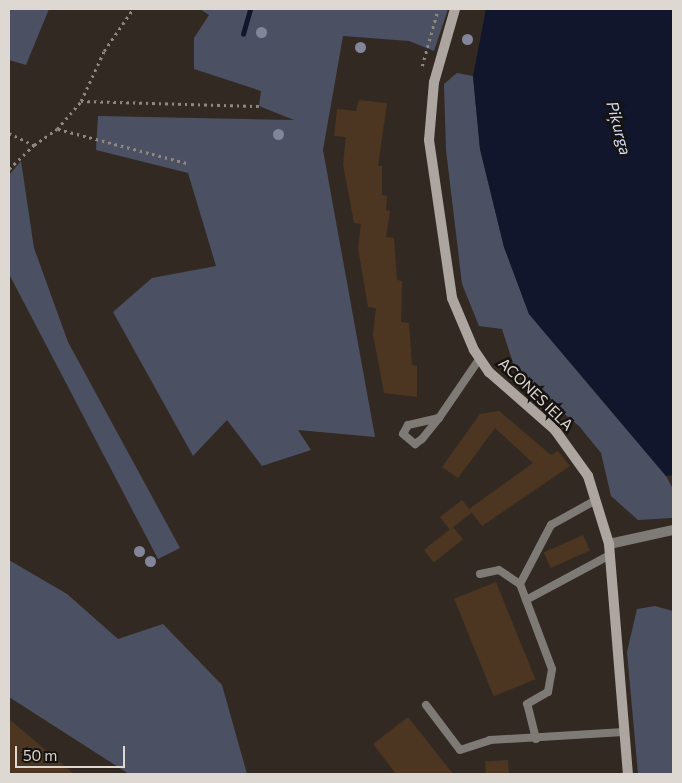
<!DOCTYPE html>
<meta charset="utf-8">
<style>
body{margin:0}
#map{position:relative;width:682px;height:783px;overflow:hidden;background:#322a22;font-family:Commissioner,sans-serif}
div>[style]{position:absolute}
.green>*{inset:0;background:#4b5062}
.water>*{inset:0;background:#11162c}
.stream>*{height:4.5px;margin:-2.25px;padding:0 2.25px;transform-origin:2.25px;border-radius:2.25px;background:#11162c}
.building>*{inset:0;background:#4c3622;transform-origin:0 0}
.path>*{height:2.5px;margin-top:-1.25px;transform-origin:0;background:repeating-linear-gradient(90deg,#8f8881 0 2.5px,transparent 0 6.5px)}
.lane>*{height:8px;margin:-4px;padding:0 4px;transform-origin:4px;border-radius:4px;background:#7e7a76}
.street>*{height:10px;margin:-5px;padding:0 5px;transform-origin:5px;border-radius:5px;background:#7e7a76}
.secondary>*{height:10px;margin:-5px;padding:0 5px;transform-origin:5px;border-radius:5px;background:#ada6a0}
.trees>*{width:11px;height:11px;margin:-5.5px;border-radius:50%;background:#83869a}
span{translate:-50% -50%;white-space:nowrap;text-align:center;line-height:1.15;-webkit-text-stroke:5px #171310;paint-order:stroke}
.street-label{font-size:15px;color:#ded8d3}
.water-label{font-size:16px;color:#d0d9f9;font-style:italic}
.frame{position:absolute;inset:0;border:10px solid #ded8d3;pointer-events:none}
.scale{position:absolute;left:15px;top:746px;width:110px;height:22px;box-sizing:border-box;border:2px solid #ded8d3;border-top:0;padding-left:6px;font-size:15px;line-height:18px;white-space:nowrap;color:#ded8d3;-webkit-text-stroke:4px #171310;paint-order:stroke}
</style>
<div id="map">
<div class="green">
<div style="clip-path:polygon(9px 9px,49px 9px,26px 65px,9px 60px)"></div>
<div style="clip-path:polygon(200px 9px,448px 9px,434px 51px,409px 41px,343px 36px,323px 150px,375px 437px,298px 430px,311px 450px,262px 466px,227px 420px,193px 456px,113px 312px,152px 278px,216px 266px,188px 173px,96px 150px,98px 116px,294px 120px,259px 106px,261px 91px,194px 69px,194px 38px,209px 15px)"></div>
<div style="clip-path:polygon(457px 73px,473px 76px,480px 149px,504px 247px,529px 314px,666px 476px,673px 489px,672px 518px,638px 520px,611px 496px,601px 453px,579px 426px,517px 375px,502px 329px,479px 326px,462px 284px,446px 150px,444px 84px)"></div>
<div style="clip-path:polygon(21px 161px,34px 248px,68px 342px,180px 548px,158px 559px,9px 274px,9px 175px)"></div>
<div style="clip-path:polygon(9px 560px,67px 594px,118px 639px,163px 624px,222px 685px,247px 774px,129px 774px,9px 697px)"></div>
<div style="clip-path:polygon(655px 606px,673px 611px,673px 774px,638px 774px,627px 652px,637px 609px)"></div>
</div>
<div class="water">
<div style="clip-path:polygon(486px 9px,673px 9px,673px 475px,666px 476px,529px 314px,504px 247px,480px 149px,473px 76px)"></div>
</div>
<div class="stream">
<div style="left:243px;top:34px;width:26px;rotate:-74deg"></div>
</div>
<div class="building">
<div style="clip-path:polygon(359px 100px,387px 103px,378px 166px,382px 166px,382px 195px,387px 196px,386px 210px,390px 211px,386px 237px,394px 238px,397px 280px,402px 281px,401px 322px,409px 323px,412px 365px,417px 366px,417px 397px,384px 393px,373px 334px,376px 308px,368px 307px,358px 248px,361px 224px,354px 223px,343px 164px,346px 137px,334px 136px,337px 109px,356px 111px)"></div>
<div style="clip-path:polygon(499px 411px,551px 455px,558px 451px,570px 466px,482px 526px,469px 509px,533px 463px,495px 428px,458px 478px,442px 467px,480px 414px)"></div>
<div style="left:462px;top:500px;width:16px;height:28px;rotate:52deg"></div>
<div style="left:453px;top:527px;width:16px;height:37px;rotate:52deg"></div>
<div style="left:583px;top:535px;width:17px;height:43px;rotate:66deg"></div>
<div style="left:496px;top:582px;width:105px;height:45px;rotate:68deg"></div>
<div style="clip-path:polygon(408px 717px,453px 774px,396px 774px,373px 744px)"></div>
<div style="clip-path:polygon(9px 719px,74px 774px,9px 774px)"></div>
<div style="left:508px;top:760px;width:14px;height:23px;rotate:86deg"></div>
</div>
<div class="path">
<div style="left:422px;top:66px;width:59px;rotate:-74.3deg"></div>
<div style="left:81px;top:101px;width:178px;rotate:1.6deg"></div>
<div style="left:58px;top:129px;width:133px;rotate:14.8deg"></div>
<div style="left:9px;top:133px;width:28px;rotate:26deg"></div>
<div style="left:34px;top:145px;width:28px;rotate:-35deg"></div>
<div style="left:57px;top:129px;width:37px;rotate:-49deg"></div>
<div style="left:81px;top:101px;width:55px;rotate:-65.3deg"></div>
<div style="left:104px;top:51px;width:51px;rotate:-55.4deg"></div>
<div style="left:9px;top:169px;width:35px;rotate:-44deg"></div>
</div>
<div class="lane">
<div style="left:439px;top:418px;width:32px;rotate:167deg"></div>
<div style="left:408px;top:425px;width:10px;rotate:119deg"></div>
<div style="left:403px;top:434px;width:16px;rotate:40deg"></div>
<div style="left:415px;top:444px;width:9px;rotate:-36deg"></div>
<div style="left:422px;top:439px;width:27px;rotate:-51deg"></div>
<div style="left:439px;top:418px;width:73px;rotate:-55.7deg"></div>
<div style="left:480px;top:574px;width:19px;rotate:-12deg"></div>
<div style="left:499px;top:570px;width:25px;rotate:34deg"></div>
<div style="left:526px;top:600px;width:95px;rotate:-28.2deg"></div>
<div style="left:426px;top:705px;width:56px;rotate:52.9deg"></div>
<div style="left:460px;top:750px;width:32px;rotate:-18deg"></div>
<div style="left:490px;top:740px;width:134px;rotate:-3.4deg"></div>
<div style="left:536px;top:739px;width:36px;rotate:-104deg"></div>
<div style="left:527px;top:704px;width:24px;rotate:-30deg"></div>
<div style="left:548px;top:692px;width:23px;rotate:-80deg"></div>
<div style="left:552px;top:669px;width:91px;rotate:-110.6deg"></div>
<div style="left:520px;top:584px;width:67px;rotate:-62.3deg"></div>
<div style="left:551px;top:525px;width:51px;rotate:-29.1deg"></div>
</div>
<div class="street">
<div style="left:609px;top:544px;width:66px;rotate:-12.3deg"></div>
</div>
<div class="secondary">
<div style="left:455px;top:9px;width:76px;rotate:106deg"></div>
<div style="left:434px;top:82px;width:58px;rotate:94.9deg"></div>
<div style="left:429px;top:140px;width:160px;rotate:81.7deg"></div>
<div style="left:452px;top:298px;width:56px;rotate:67.1deg"></div>
<div style="left:474px;top:350px;width:27px;rotate:56deg"></div>
<div style="left:489px;top:372px;width:88px;rotate:41.3deg"></div>
<div style="left:555px;top:430px;width:57px;rotate:54.3deg"></div>
<div style="left:588px;top:476px;width:71px;rotate:72.8deg"></div>
<div style="left:609px;top:544px;width:231px;rotate:85.3deg"></div>
</div>
<div class="trees">
<div style="left:261px;top:32px"></div>
<div style="left:467px;top:39px"></div>
<div style="left:360px;top:47px"></div>
<div style="left:278px;top:134px"></div>
<div style="left:139px;top:551px"></div>
<div style="left:150px;top:561px"></div>
</div>
<div class="street-label">
<span style="left:536px;top:394px;rotate:44deg">ACONES IELA</span>
</div>
<div class="water-label">
<span style="left:619px;top:128px;rotate:75deg">Piķurga</span>
</div>
<div class="frame"></div>
<div class="scale">50 m</div>
</div>
